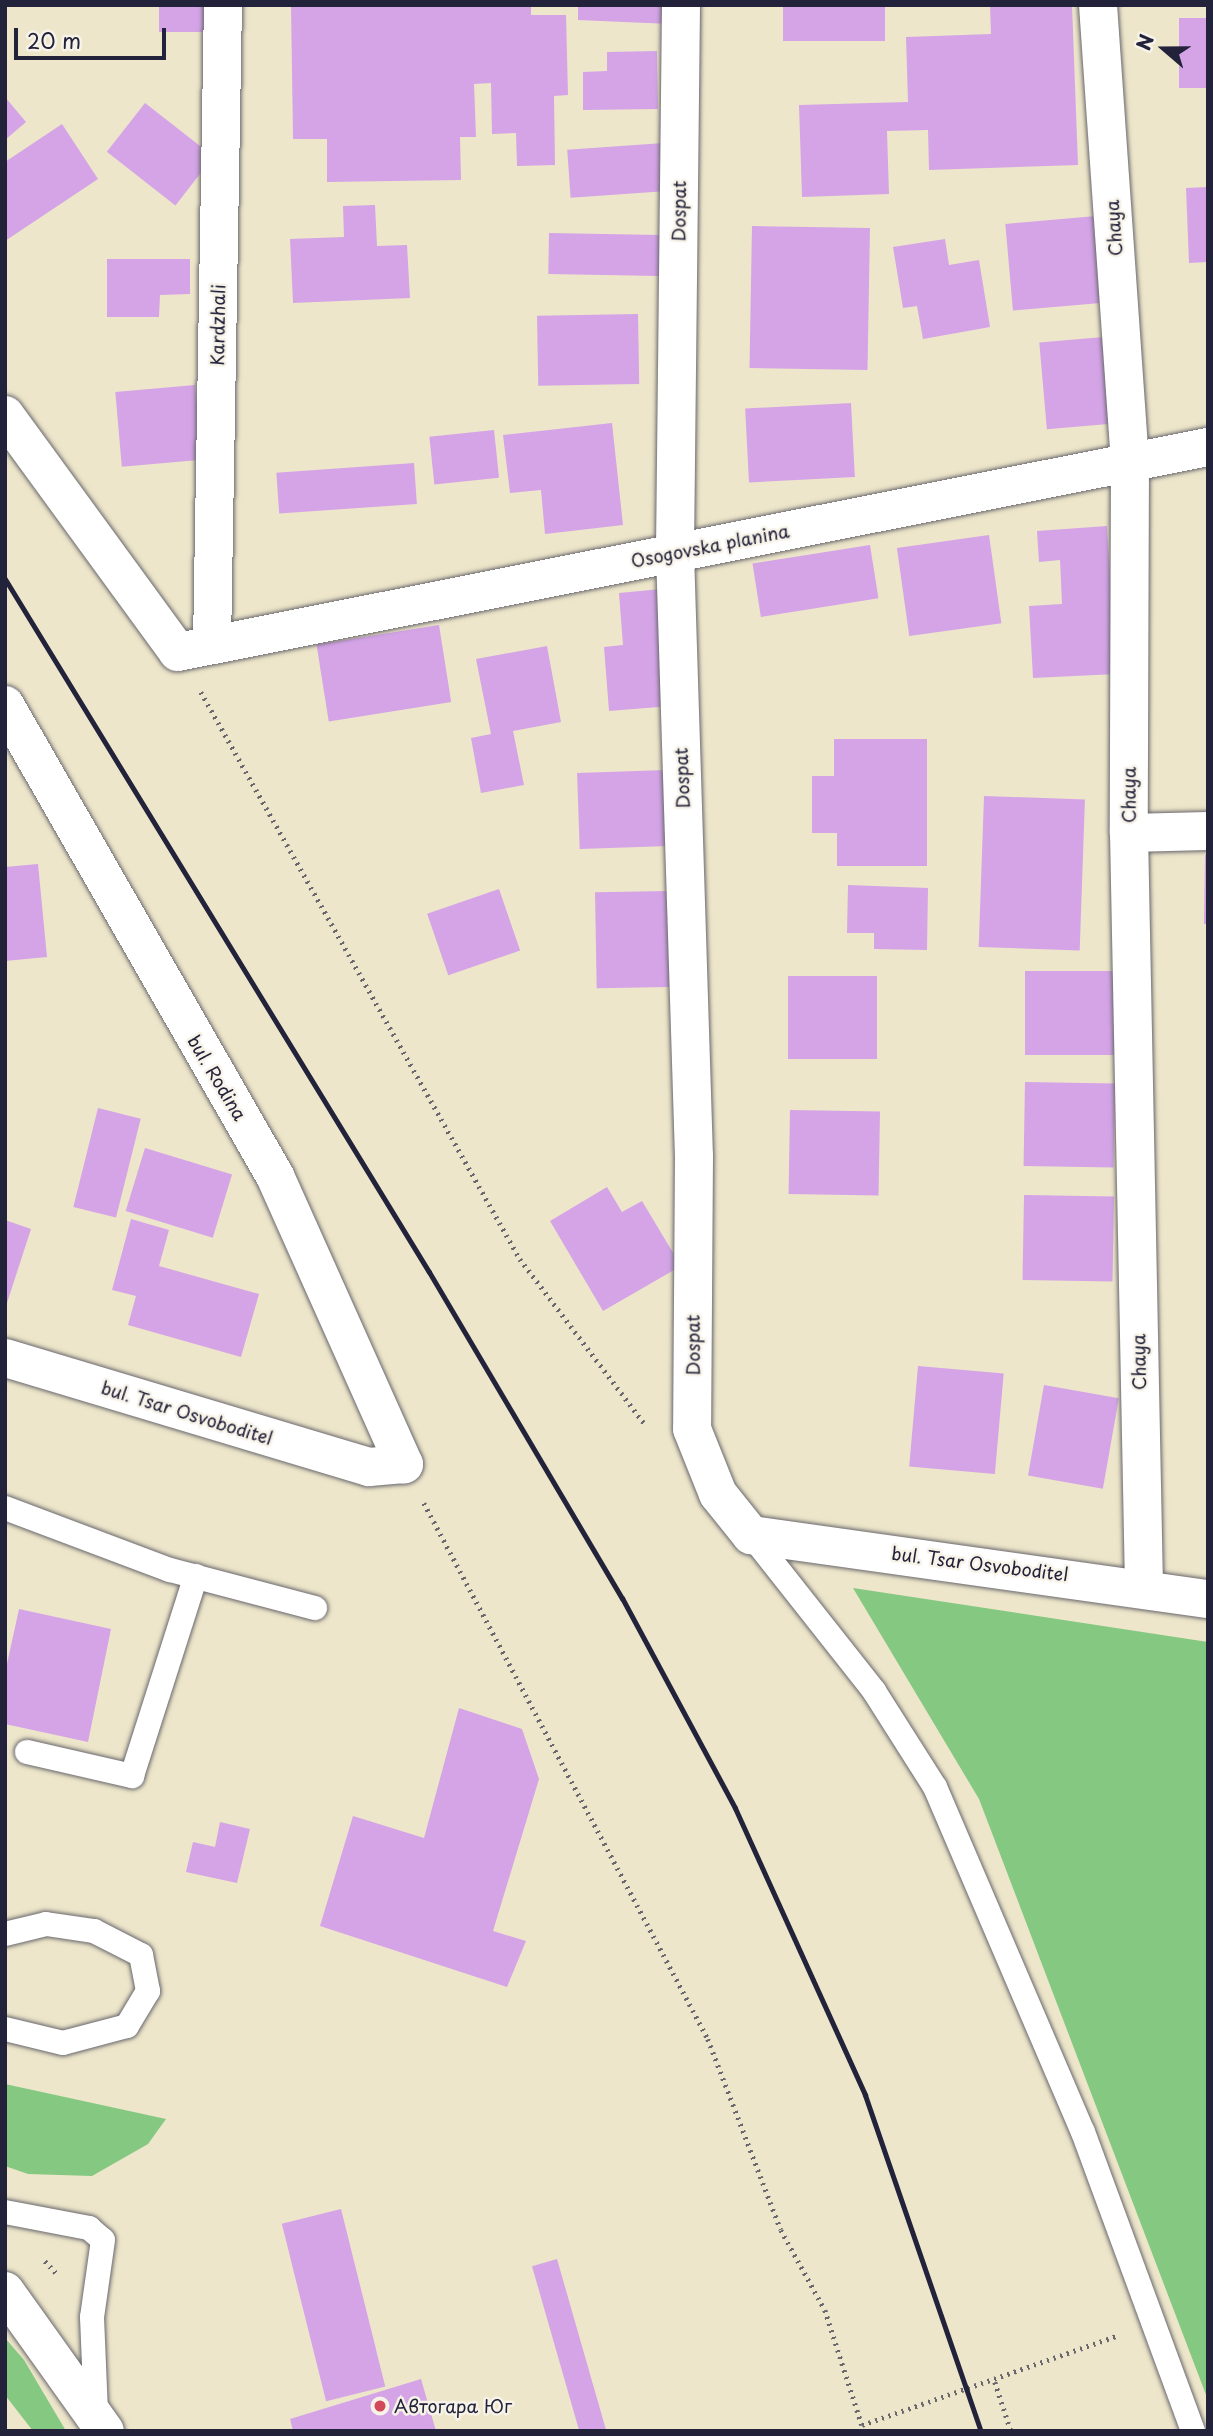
<!DOCTYPE html>
<meta charset="utf-8">
<style>
body{margin:0}
#map{position:relative;width:1213px;height:2436px;overflow:hidden;background:#ede6ca;font-family:"Playpen Sans",sans-serif}
div>[style]{position:absolute}
.green>*{inset:0;background:#85c881}
.building>*{inset:0;background:#d4a4e7;transform-origin:0 0}
.path>*{height:4.5px;margin-top:-2.25px;transform-origin:0;background:repeating-linear-gradient(90deg,#69676d 0 2px,transparent 0 7px)}
.roads{filter:drop-shadow(0 0 2px #69676d) drop-shadow(0 0 2px #69676d)}
.lane>*{height:24px;margin:-12px;padding:0 12px;transform-origin:12px;border-radius:12px;background:#fff}
.street>*{height:38px;margin:-19px;padding:0 19px;transform-origin:19px;border-radius:19px;background:#fff}
.primary>*{height:38px;margin:-19px;padding:0 19px;transform-origin:19px;border-radius:19px;background:#fff}
.rail>*{height:5px;margin:-2.5px;padding:0 2.5px;transform-origin:2.5px;border-radius:2.5px;background:#22223b}
.dots>*{width:19px;height:19px;translate:-50% -50%;box-sizing:border-box;border:4px solid #f7f3e8;border-radius:50%}
span{translate:-50% -50%;white-space:nowrap;text-align:center;line-height:1.15;-webkit-text-stroke:5px #f7f3e8;paint-order:stroke}
.street-label{font-size:18px;color:#22223b}
.poi-label{font-size:18px;color:#22223b}
.left{translate:0 -50%;text-align:left}
.frame{position:absolute;inset:0;border:7px solid #22223b;pointer-events:none}
.north{position:absolute;left:1129px;top:14px;width:70px;height:70px;-webkit-text-stroke:5px #f7f3e8;paint-order:stroke;rotate:290deg;font-size:19px;font-weight:700;line-height:28px;text-align:center;color:#22223b}
.north::after{content:'';display:block;margin:auto;width:24px;height:32px;background:#22223b;clip-path:polygon(50% 0,100% 100%,50% 72%,0 100%)}
.scale{position:absolute;left:14px;top:28px;width:152px;height:32px;box-sizing:border-box;border:4px solid #22223b;border-top:0;padding-left:9px;font-size:21px;line-height:24px;white-space:nowrap;color:#22223b;-webkit-text-stroke:5px #f7f3e8;paint-order:stroke}
</style>
<div id="map">
<div class="green">
<div style="clip-path:polygon(853px 1588px,1208px 1642px,1208px 2400px,979px 1799px)"></div>
<div style="clip-path:polygon(5px 2084px,166px 2119px,148px 2144px,92px 2176px,28px 2174px,5px 2166px)"></div>
<div style="clip-path:polygon(5px 2338px,24px 2360px,66px 2431px,33px 2431px,5px 2395px)"></div>
</div>
<div class="building">
<div style="left:159px;top:5px;width:51px;height:27px"></div>
<div style="clip-path:polygon(291px 5px,531px 5px,531px 15px,566px 15px,568px 95px,554px 96px,555px 165px,517px 166px,516px 133px,492px 134px,491px 83px,474px 84px,476px 137px,460px 137px,461px 180px,327px 182px,327px 139px,293px 139px)"></div>
<div style="clip-path:polygon(578px 5px,670px 5px,670px 24px,578px 20px)"></div>
<div style="left:783px;top:5px;width:102px;height:36px"></div>
<div style="clip-path:polygon(990px 5px,1072px 5px,1078px 165px,929px 170px,928px 130px,887px 131px,889px 194px,802px 197px,799px 105px,908px 102px,906px 37px,991px 34px)"></div>
<div style="left:1208px;top:18px;width:70px;height:29px;rotate:90deg"></div>
<div style="clip-path:polygon(657px 51px,658px 109px,583px 110px,583px 72px,607px 71px,607px 52px)"></div>
<div style="clip-path:polygon(5px 97px,26px 122px,5px 140px)"></div>
<div style="left:145px;top:103px;width:87px;height:62px;rotate:38deg"></div>
<div style="clip-path:polygon(62px 124px,98px 179px,5px 241px,5px 162px)"></div>
<div style="left:664px;top:143px;width:48px;height:97px;rotate:86deg"></div>
<div style="clip-path:polygon(1208px 187px,1208px 262px,1189px 263px,1186px 188px)"></div>
<div style="clip-path:polygon(375px 205px,377px 246px,407px 245px,410px 298px,293px 303px,290px 239px,344px 237px,343px 206px)"></div>
<div style="left:1096px;top:216px;width:87px;height:91px;rotate:85deg"></div>
<div style="left:752px;top:226px;width:118px;height:142px;rotate:1deg"></div>
<div style="left:549px;top:233px;width:111px;height:41px;rotate:1deg"></div>
<div style="clip-path:polygon(945px 239px,949px 265px,979px 260px,990px 327px,923px 339px,917px 306px,903px 308px,893px 247px)"></div>
<div style="clip-path:polygon(107px 259px,190px 259px,190px 294px,160px 295px,159px 317px,107px 317px)"></div>
<div style="left:638px;top:314px;width:70px;height:101px;rotate:89deg"></div>
<div style="left:1115px;top:336px;width:87px;height:76px;rotate:85deg"></div>
<div style="left:195px;top:385px;width:75px;height:80px;rotate:85deg"></div>
<div style="left:851px;top:403px;width:74px;height:106px;rotate:87deg"></div>
<div style="clip-path:polygon(612px 423px,623px 525px,545px 534px,541px 490px,510px 493px,503px 435px)"></div>
<div style="left:494px;top:430px;width:48px;height:65px;rotate:84deg"></div>
<div style="left:414px;top:463px;width:41px;height:138px;rotate:86deg"></div>
<div style="clip-path:polygon(1107px 526px,1116px 674px,1033px 678px,1029px 606px,1062px 604px,1060px 560px,1039px 562px,1037px 531px)"></div>
<div style="left:989px;top:535px;width:89px;height:93px;rotate:82deg"></div>
<div style="left:870px;top:545px;width:54px;height:119px;rotate:81deg"></div>
<div style="clip-path:polygon(661px 589px,671px 706px,609px 711px,604px 647px,623px 645px,619px 593px)"></div>
<div style="left:439px;top:625px;width:78px;height:124px;rotate:81deg"></div>
<div style="clip-path:polygon(547px 646px,561px 722px,513px 731px,524px 785px,481px 793px,471px 738px,491px 734px,476px 659px)"></div>
<div style="clip-path:polygon(834px 739px,927px 739px,927px 866px,837px 866px,837px 833px,812px 833px,812px 776px,834px 776px)"></div>
<div style="left:666px;top:770px;width:76px;height:89px;rotate:88deg"></div>
<div style="left:984px;top:796px;width:101px;height:151px;rotate:2deg"></div>
<div style="clip-path:polygon(1205px 855px,1208px 855px,1208px 924px,1204px 924px)"></div>
<div style="clip-path:polygon(38px 864px,47px 957px,5px 961px,5px 867px)"></div>
<div style="clip-path:polygon(848px 885px,928px 888px,927px 950px,874px 949px,874px 933px,847px 933px)"></div>
<div style="left:499px;top:889px;width:65px;height:76px;rotate:71deg"></div>
<div style="left:668px;top:891px;width:96px;height:73px;rotate:89deg"></div>
<div style="left:1025px;top:971px;width:90px;height:84px"></div>
<div style="left:788px;top:976px;width:89px;height:83px"></div>
<div style="left:1025px;top:1082px;width:90px;height:84px;rotate:1deg"></div>
<div style="left:98px;top:1108px;width:44px;height:102px;rotate:14deg"></div>
<div style="left:790px;top:1110px;width:90px;height:84px;rotate:1deg"></div>
<div style="left:145px;top:1148px;width:91px;height:66px;rotate:17deg"></div>
<div style="clip-path:polygon(607px 1187px,622px 1212px,642px 1201px,681px 1266px,603px 1311px,550px 1221px)"></div>
<div style="left:1024px;top:1195px;width:90px;height:85px;rotate:1deg"></div>
<div style="clip-path:polygon(131px 1219px,169px 1230px,159px 1266px,259px 1294px,241px 1357px,128px 1325px,136px 1296px,112px 1290px)"></div>
<div style="clip-path:polygon(5px 1220px,31px 1229px,6px 1306px,5px 1306px)"></div>
<div style="left:918px;top:1366px;width:86px;height:101px;rotate:5deg"></div>
<div style="left:1044px;top:1385px;width:76px;height:92px;rotate:10deg"></div>
<div style="clip-path:polygon(19px 1609px,111px 1629px,88px 1742px,5px 1724px,5px 1673px)"></div>
<div style="clip-path:polygon(459px 1708px,522px 1729px,539px 1779px,493px 1931px,526px 1941px,507px 1987px,320px 1926px,353px 1816px,424px 1838px)"></div>
<div style="clip-path:polygon(220px 1822px,250px 1829px,237px 1883px,186px 1872px,193px 1842px,215px 1847px)"></div>
<div style="left:341px;top:2209px;width:183px;height:61px;rotate:76deg"></div>
<div style="left:557px;top:2259px;width:179px;height:26px;rotate:74deg"></div>
<div style="clip-path:polygon(421px 2379px,436px 2431px,293px 2431px,290px 2419px)"></div>
</div>
<div class="path">
<div style="left:201px;top:692px;width:651px;rotate:60.64deg"></div>
<div style="left:520px;top:1259px;width:206px;rotate:52.9deg"></div>
<div style="left:424px;top:1503px;width:607px;rotate:62.08deg"></div>
<div style="left:708px;top:2039px;width:204px;rotate:69.1deg"></div>
<div style="left:781px;top:2230px;width:91px;rotate:61.2deg"></div>
<div style="left:825px;top:2310px;width:121px;rotate:72.2deg"></div>
<div style="left:862px;top:2425px;width:269px;rotate:-19.3deg"></div>
<div style="left:45px;top:2261px;width:19px;rotate:47deg"></div>
<div style="left:995px;top:2382px;width:52px;rotate:71.9deg"></div>
</div>
<div class="roads">
<div class="lane">
<div style="left:5px;top:1508px;width:176px;rotate:20.6deg"></div>
<div style="left:170px;top:1570px;width:150px;rotate:14.7deg"></div>
<div style="left:751px;top:1535px;width:199px;rotate:51.7deg"></div>
<div style="left:874px;top:1691px;width:114px;rotate:57.6deg"></div>
<div style="left:935px;top:1787px;width:375px;rotate:66.8deg"></div>
<div style="left:1083px;top:2132px;width:319px;rotate:69.8deg"></div>
<div style="left:27px;top:1752px;width:108px;rotate:12.9deg"></div>
<div style="left:132px;top:1776px;width:210px;rotate:-72.3deg"></div>
<div style="left:5px;top:1934px;width:42px;rotate:-13.7deg"></div>
<div style="left:46px;top:1924px;width:49px;rotate:8.3deg"></div>
<div style="left:94px;top:1931px;width:53px;rotate:27.1deg"></div>
<div style="left:141px;top:1955px;width:37px;rotate:79deg"></div>
<div style="left:148px;top:1991px;width:41px;rotate:121deg"></div>
<div style="left:127px;top:2026px;width:66px;rotate:165.1deg"></div>
<div style="left:63px;top:2043px;width:60px;rotate:-166.4deg"></div>
<div style="left:5px;top:2212px;width:86px;rotate:10.8deg"></div>
<div style="left:89px;top:2228px;width:18px;rotate:41deg"></div>
<div style="left:103px;top:2240px;width:78px;rotate:98.1deg"></div>
<div style="left:92px;top:2317px;width:95px;rotate:87.6deg"></div>
</div>
<div class="street">
<div style="left:681px;top:5px;width:548px;rotate:90.63deg"></div>
<div style="left:675px;top:553px;width:603px;rotate:88.2deg"></div>
<div style="left:694px;top:1156px;width:273px;rotate:90.4deg"></div>
<div style="left:692px;top:1429px;width:70px;rotate:68.2deg"></div>
<div style="left:718px;top:1494px;width:53px;rotate:51.2deg"></div>
<div style="left:751px;top:1535px;width:461px;rotate:8deg"></div>
<div style="left:1098px;top:5px;width:458px;rotate:86deg"></div>
<div style="left:1130px;top:462px;width:371px;rotate:90.2deg"></div>
<div style="left:1129px;top:833px;width:752px;rotate:88.86deg"></div>
<div style="left:5px;top:415px;width:293px;rotate:53.9deg"></div>
<div style="left:178px;top:652px;width:1050px;rotate:-11.26deg"></div>
<div style="left:212px;top:645px;width:640px;rotate:-89.02deg"></div>
<div style="left:5px;top:705px;width:543px;rotate:60.18deg"></div>
<div style="left:275px;top:1176px;width:316px;rotate:65.9deg"></div>
<div style="left:404px;top:1464px;width:35px;rotate:175deg"></div>
<div style="left:369px;top:1467px;width:380px;rotate:-163.3deg"></div>
<div style="left:1129px;top:833px;width:79px;rotate:-1.5deg"></div>
</div>
<div class="primary">
<div style="left:5px;top:2291px;width:172px;rotate:54.5deg"></div>
</div>
</div>
<div class="rail">
<div style="left:5px;top:579px;width:812px;rotate:58.54deg"></div>
<div style="left:429px;top:1272px;width:379px;rotate:59.4deg"></div>
<div style="left:622px;top:1598px;width:238px;rotate:61.7deg"></div>
<div style="left:735px;top:1808px;width:315px;rotate:65.6deg"></div>
<div style="left:865px;top:2095px;width:355px;rotate:71deg"></div>
</div>
<div class="dots">
<div style="left:380px;top:2406px;background:#d1495b"></div>
</div>
<div class="street-label">
<span style="left:679px;top:211px;rotate:-89deg">Dospat</span>
<span style="left:1114px;top:228px;rotate:-94deg">Chaya</span>
<span style="left:218px;top:325px;rotate:-89deg">Kardzhali</span>
<span style="left:710px;top:546px;rotate:-11deg">Osogovska planina</span>
<span style="left:682px;top:778px;rotate:-92deg">Dospat</span>
<span style="left:1129px;top:795px;rotate:-90deg">Chaya</span>
<span style="left:217px;top:1078px;rotate:59deg">bul. Rodina</span>
<span style="left:693px;top:1345px;rotate:-90deg">Dospat</span>
<span style="left:1139px;top:1362px;rotate:-91deg">Chaya</span>
<span style="left:187px;top:1413px;rotate:17deg">bul. Tsar Osvoboditel</span>
<span style="left:980px;top:1564px;rotate:7deg">bul. Tsar Osvoboditel</span>
</div>
<div class="poi-label">
<span class="left" style="left:394px;top:2406px">Автогара Юг</span>
</div>
<div class="frame"></div>
<div class="north">N</div>
<div class="scale">20 m</div>
</div>
